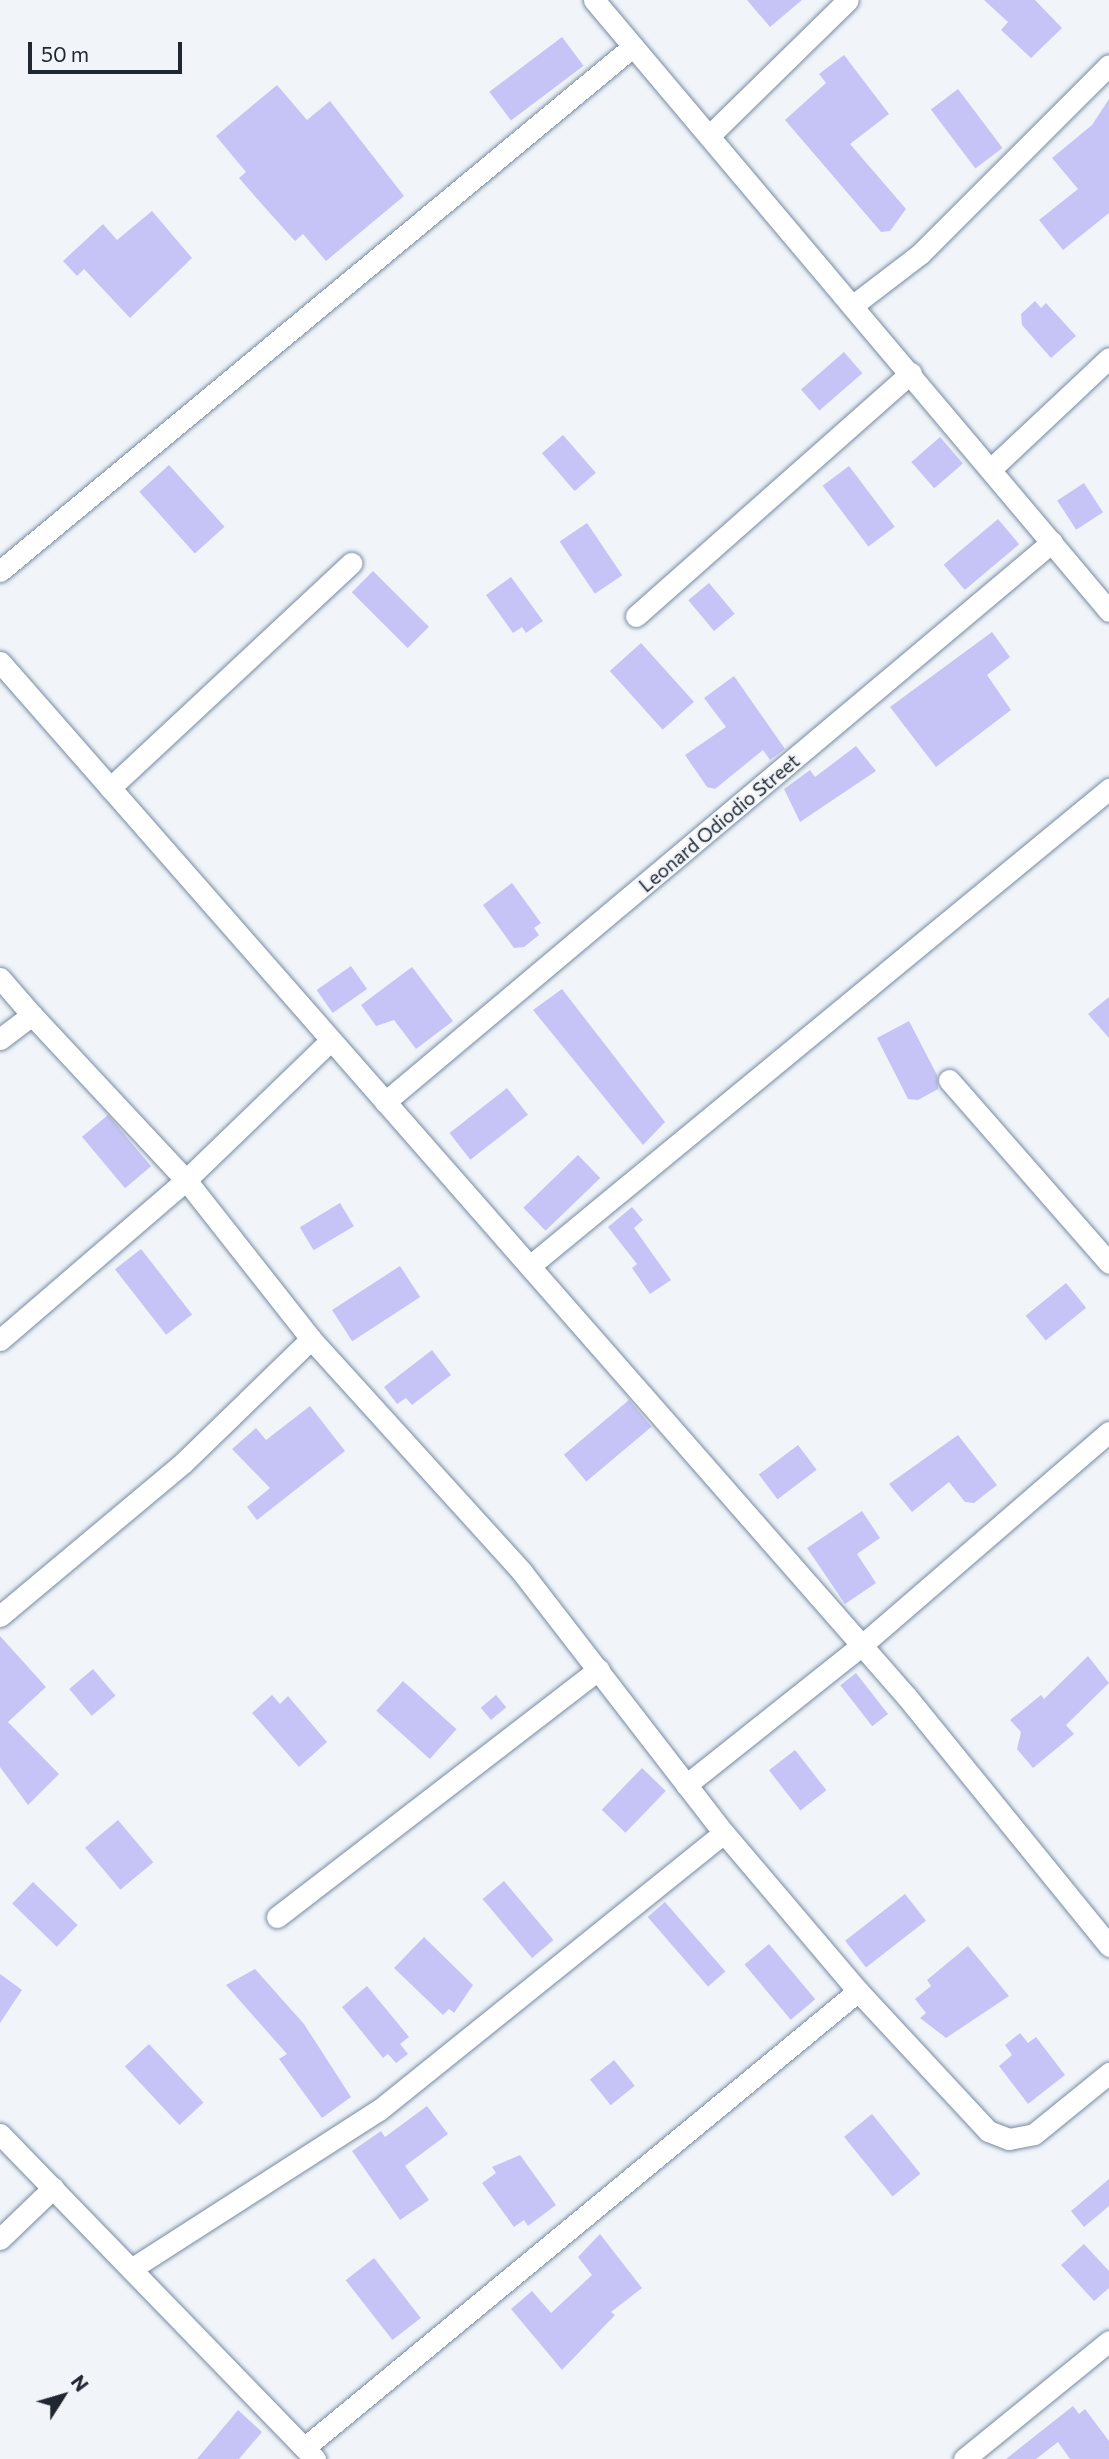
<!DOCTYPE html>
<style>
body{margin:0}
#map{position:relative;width:1109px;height:2459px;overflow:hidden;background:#f1f5fa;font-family:Commissioner,sans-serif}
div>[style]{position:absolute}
.building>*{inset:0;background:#c6c4f7;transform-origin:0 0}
.roads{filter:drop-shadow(0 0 2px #788aa2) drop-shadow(0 0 2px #788aa2)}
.minor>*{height:21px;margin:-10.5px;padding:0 10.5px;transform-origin:10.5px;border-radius:10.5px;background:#fff}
span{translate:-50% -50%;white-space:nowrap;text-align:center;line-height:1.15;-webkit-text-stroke:5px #f1f5fa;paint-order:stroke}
.street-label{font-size:19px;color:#202731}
.north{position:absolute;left:28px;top:2361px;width:70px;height:70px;-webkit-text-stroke:5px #f1f5fa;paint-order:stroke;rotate:53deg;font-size:19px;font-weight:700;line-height:28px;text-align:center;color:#202731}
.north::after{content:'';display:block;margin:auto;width:24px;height:32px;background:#202731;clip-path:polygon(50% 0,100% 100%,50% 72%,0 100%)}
.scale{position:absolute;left:28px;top:42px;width:154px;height:32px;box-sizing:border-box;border:4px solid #202731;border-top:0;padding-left:9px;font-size:21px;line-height:24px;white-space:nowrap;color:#202731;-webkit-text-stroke:5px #f1f5fa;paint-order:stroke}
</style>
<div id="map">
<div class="building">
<div style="clip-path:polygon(747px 0,802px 0,770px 27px)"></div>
<div style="clip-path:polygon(984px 0,1035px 0,1062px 28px,1031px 58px,1001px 30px,1008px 22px)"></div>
<div style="left:562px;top:37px;width:36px;height:91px;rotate:53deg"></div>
<div style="clip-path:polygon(844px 55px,889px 114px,850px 144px,906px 209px,890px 231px,881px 232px,785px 120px,826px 83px,819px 74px)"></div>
<div style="clip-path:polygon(277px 85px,307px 120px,330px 101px,404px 196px,326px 261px,303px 234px,295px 241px,259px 201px,239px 178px,246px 172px,216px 136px)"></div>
<div style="left:958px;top:89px;width:74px;height:34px;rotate:53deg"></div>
<div style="clip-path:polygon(1109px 99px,1109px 213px,1063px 250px,1039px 220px,1078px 189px,1052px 158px,1092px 125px)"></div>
<div style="clip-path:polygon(152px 211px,192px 258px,130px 318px,84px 269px,77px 276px,63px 261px,103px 224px,117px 240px)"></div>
<div style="clip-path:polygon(1035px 301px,1041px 308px,1046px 303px,1076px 336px,1051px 358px,1022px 325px,1021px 314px)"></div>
<div style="left:844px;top:352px;width:28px;height:57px;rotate:49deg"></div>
<div style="left:563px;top:435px;width:50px;height:28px;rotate:49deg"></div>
<div style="left:940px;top:437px;width:35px;height:38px;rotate:49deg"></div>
<div style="left:169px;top:465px;width:83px;height:40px;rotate:48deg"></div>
<div style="left:849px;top:466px;width:76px;height:33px;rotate:53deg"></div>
<div style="left:1084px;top:483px;width:35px;height:32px;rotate:57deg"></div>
<div style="left:998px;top:519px;width:33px;height:71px;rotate:50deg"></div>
<div style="left:587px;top:523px;width:63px;height:33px;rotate:56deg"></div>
<div style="left:373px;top:571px;width:79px;height:30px;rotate:45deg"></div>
<div style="clip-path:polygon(511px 577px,543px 621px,526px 633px,522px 627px,513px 633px,486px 595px)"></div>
<div style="left:709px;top:583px;width:40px;height:27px;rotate:50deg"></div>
<div style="clip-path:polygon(992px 632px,1010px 657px,987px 675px,1011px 710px,936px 767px,890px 707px)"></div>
<div style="left:641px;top:643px;width:79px;height:42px;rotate:48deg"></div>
<div style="clip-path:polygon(734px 676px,785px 749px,770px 760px,763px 750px,715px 789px,707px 787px,685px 755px,726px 727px,704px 698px)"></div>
<div style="clip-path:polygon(856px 746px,876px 771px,800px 822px,784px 789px,810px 770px,815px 777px)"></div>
<div style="clip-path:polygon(512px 883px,541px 923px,534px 928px,539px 935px,524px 947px,514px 948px,483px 905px)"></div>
<div style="left:351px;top:966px;width:28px;height:42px;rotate:55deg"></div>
<div style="clip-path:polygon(412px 967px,453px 1021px,416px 1049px,394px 1020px,376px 1026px,361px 1005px)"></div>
<div style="clip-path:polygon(562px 989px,665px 1122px,643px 1145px,533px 1010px)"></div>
<div style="clip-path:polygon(1109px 997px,1109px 1038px,1088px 1014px)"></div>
<div style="clip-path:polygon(909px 1021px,937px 1075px,938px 1089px,918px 1100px,908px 1099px,877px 1038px)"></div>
<div style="left:507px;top:1088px;width:34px;height:73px;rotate:52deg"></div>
<div style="left:108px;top:1115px;width:67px;height:34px;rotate:50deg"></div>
<div style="left:578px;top:1155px;width:32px;height:76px;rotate:46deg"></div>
<div style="left:340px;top:1203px;width:27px;height:47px;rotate:59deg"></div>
<div style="clip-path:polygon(632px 1207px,643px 1220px,634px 1228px,671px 1280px,650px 1294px,632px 1268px,637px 1264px,608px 1227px)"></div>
<div style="left:141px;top:1249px;width:83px;height:33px;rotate:52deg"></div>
<div style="left:400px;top:1266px;width:37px;height:81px;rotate:57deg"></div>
<div style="left:1066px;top:1283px;width:32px;height:52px;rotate:51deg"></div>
<div style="clip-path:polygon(432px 1350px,451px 1375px,412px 1405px,406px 1398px,397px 1404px,384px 1387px)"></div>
<div style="left:629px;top:1400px;width:35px;height:85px;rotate:50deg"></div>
<div style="clip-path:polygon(310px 1406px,345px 1451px,257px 1520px,247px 1507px,270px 1488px,232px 1449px,256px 1428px,266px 1440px)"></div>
<div style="clip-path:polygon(958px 1435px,997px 1485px,974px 1503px,965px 1502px,949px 1482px,912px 1512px,889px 1484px)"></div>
<div style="left:798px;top:1445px;width:31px;height:49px;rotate:53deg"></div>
<div style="clip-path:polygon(862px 1511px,880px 1538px,857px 1554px,876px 1583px,845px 1604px,807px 1548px)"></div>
<div style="clip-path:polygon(0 1636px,46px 1687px,8px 1722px,59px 1774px,28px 1805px,0 1767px)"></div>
<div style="clip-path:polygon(1088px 1656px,1109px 1683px,1066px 1725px,1074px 1734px,1033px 1768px,1017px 1749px,1021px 1732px,1010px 1720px,1041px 1695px,1044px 1699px)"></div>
<div style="left:93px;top:1669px;width:35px;height:31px;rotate:50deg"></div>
<div style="left:856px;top:1673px;width:52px;height:20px;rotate:52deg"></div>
<div style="left:403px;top:1681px;width:72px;height:40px;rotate:42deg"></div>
<div style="clip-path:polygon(272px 1695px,280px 1704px,288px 1696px,327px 1742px,299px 1767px,252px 1713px)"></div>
<div style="left:496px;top:1695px;width:16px;height:20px;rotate:50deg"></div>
<div style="left:795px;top:1750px;width:51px;height:33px;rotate:52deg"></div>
<div style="left:642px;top:1768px;width:33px;height:58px;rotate:44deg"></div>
<div style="left:118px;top:1820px;width:55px;height:43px;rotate:50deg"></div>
<div style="left:504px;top:1881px;width:77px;height:28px;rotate:50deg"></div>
<div style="left:33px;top:1882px;width:62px;height:30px;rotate:44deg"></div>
<div style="left:905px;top:1894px;width:34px;height:76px;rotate:52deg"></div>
<div style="left:665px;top:1902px;width:92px;height:23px;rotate:49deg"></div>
<div style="clip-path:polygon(424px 1937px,473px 1985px,454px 2013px,449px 2009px,443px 2015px,394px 1968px)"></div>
<div style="left:769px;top:1944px;width:72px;height:32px;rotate:50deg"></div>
<div style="clip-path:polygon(968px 1946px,1009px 1996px,946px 2038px,920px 2018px,926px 2013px,915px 1999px,931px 1986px,927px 1980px)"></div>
<div style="clip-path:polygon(255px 1969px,304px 2024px,351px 2097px,322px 2118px,279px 2059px,287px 2054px,226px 1985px)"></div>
<div style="clip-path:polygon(0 1974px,22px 1990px,0 2023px)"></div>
<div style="clip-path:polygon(367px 1986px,409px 2037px,400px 2044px,408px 2054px,396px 2063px,388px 2054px,383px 2058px,342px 2007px)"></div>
<div style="clip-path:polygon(1020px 2033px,1028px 2043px,1036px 2037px,1065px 2075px,1028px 2104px,999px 2066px,1012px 2055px,1005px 2045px)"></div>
<div style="left:149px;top:2044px;width:80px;height:33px;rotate:47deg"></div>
<div style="left:614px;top:2060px;width:33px;height:31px;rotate:51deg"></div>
<div style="clip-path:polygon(427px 2106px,448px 2134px,405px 2166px,429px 2200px,400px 2220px,352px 2151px,381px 2131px,385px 2137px)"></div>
<div style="left:872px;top:2114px;width:77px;height:36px;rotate:51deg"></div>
<div style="clip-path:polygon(520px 2155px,556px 2205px,528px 2226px,524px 2220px,514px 2227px,482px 2183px,496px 2173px,492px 2167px)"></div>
<div style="clip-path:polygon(1109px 2179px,1109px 2206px,1084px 2227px,1071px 2211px)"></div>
<div style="clip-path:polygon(600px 2234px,642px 2288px,611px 2312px,615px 2315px,562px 2370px,511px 2309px,532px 2291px,551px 2313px,592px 2275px,578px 2257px)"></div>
<div style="clip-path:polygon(1084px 2244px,1109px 2271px,1109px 2288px,1094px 2301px,1061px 2265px)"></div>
<div style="left:374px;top:2258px;width:76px;height:36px;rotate:52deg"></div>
<div style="clip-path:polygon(1073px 2406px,1079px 2414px,1085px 2409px,1109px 2441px,1109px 2459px,1070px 2459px,1058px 2442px,1036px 2459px,1006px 2459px)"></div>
<div style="clip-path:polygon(238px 2410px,262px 2432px,239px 2459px,197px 2459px)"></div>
</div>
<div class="roads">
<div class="minor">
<div style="left:594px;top:0;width:799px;rotate:49.87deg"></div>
<div style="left:709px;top:136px;width:194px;rotate:-44.4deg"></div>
<div style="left:852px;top:306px;width:86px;rotate:-37.4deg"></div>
<div style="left:920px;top:254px;width:267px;rotate:-45deg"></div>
<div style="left:993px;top:467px;width:159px;rotate:-43.2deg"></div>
<div style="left:0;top:571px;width:820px;rotate:-39.65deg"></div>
<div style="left:636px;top:616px;width:367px;rotate:-41.5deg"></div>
<div style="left:0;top:662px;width:1376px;rotate:48.77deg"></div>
<div style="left:907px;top:1697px;width:321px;rotate:50.9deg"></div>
<div style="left:110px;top:788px;width:330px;rotate:-43deg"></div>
<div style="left:0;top:978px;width:49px;rotate:49.1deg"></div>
<div style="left:0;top:1039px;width:40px;rotate:-37deg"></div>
<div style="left:32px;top:1015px;width:226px;rotate:47deg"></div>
<div style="left:186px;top:1180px;width:202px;rotate:51.8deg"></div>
<div style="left:949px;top:1080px;width:243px;rotate:48.8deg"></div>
<div style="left:385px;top:1102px;width:871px;rotate:-40.02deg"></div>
<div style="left:531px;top:1265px;width:749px;rotate:-39.47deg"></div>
<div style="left:0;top:1340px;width:245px;rotate:-40.7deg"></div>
<div style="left:186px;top:1180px;width:199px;rotate:-44deg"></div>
<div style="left:0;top:1616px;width:239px;rotate:-39.9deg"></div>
<div style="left:183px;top:1463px;width:178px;rotate:-44.1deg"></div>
<div style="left:311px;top:1339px;width:314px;rotate:47.8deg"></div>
<div style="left:522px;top:1572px;width:330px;rotate:52.3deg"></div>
<div style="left:724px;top:1833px;width:207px;rotate:49.7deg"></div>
<div style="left:858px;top:1991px;width:718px;rotate:140.48deg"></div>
<div style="left:686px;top:1785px;width:225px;rotate:-38.5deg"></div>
<div style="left:862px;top:1645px;width:326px;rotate:-40.8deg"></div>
<div style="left:277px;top:1917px;width:406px;rotate:-37.6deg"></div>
<div style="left:858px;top:1991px;width:191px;rotate:47.1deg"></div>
<div style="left:988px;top:2131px;width:22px;rotate:21deg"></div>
<div style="left:1009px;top:2139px;width:25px;rotate:-11deg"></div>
<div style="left:1034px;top:2134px;width:97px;rotate:-39.1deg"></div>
<div style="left:0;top:2134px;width:453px;rotate:45.9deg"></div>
<div style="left:0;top:2239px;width:74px;rotate:-43.9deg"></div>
<div style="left:131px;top:2269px;width:295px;rotate:-32.7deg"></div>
<div style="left:379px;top:2110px;width:442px;rotate:-38.8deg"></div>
<div style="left:964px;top:2459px;width:187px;rotate:-39.1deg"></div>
</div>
</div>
<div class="street-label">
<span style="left:719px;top:823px;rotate:-40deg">Leonard Odiodio Street</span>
</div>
<div class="north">N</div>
<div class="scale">50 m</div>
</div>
